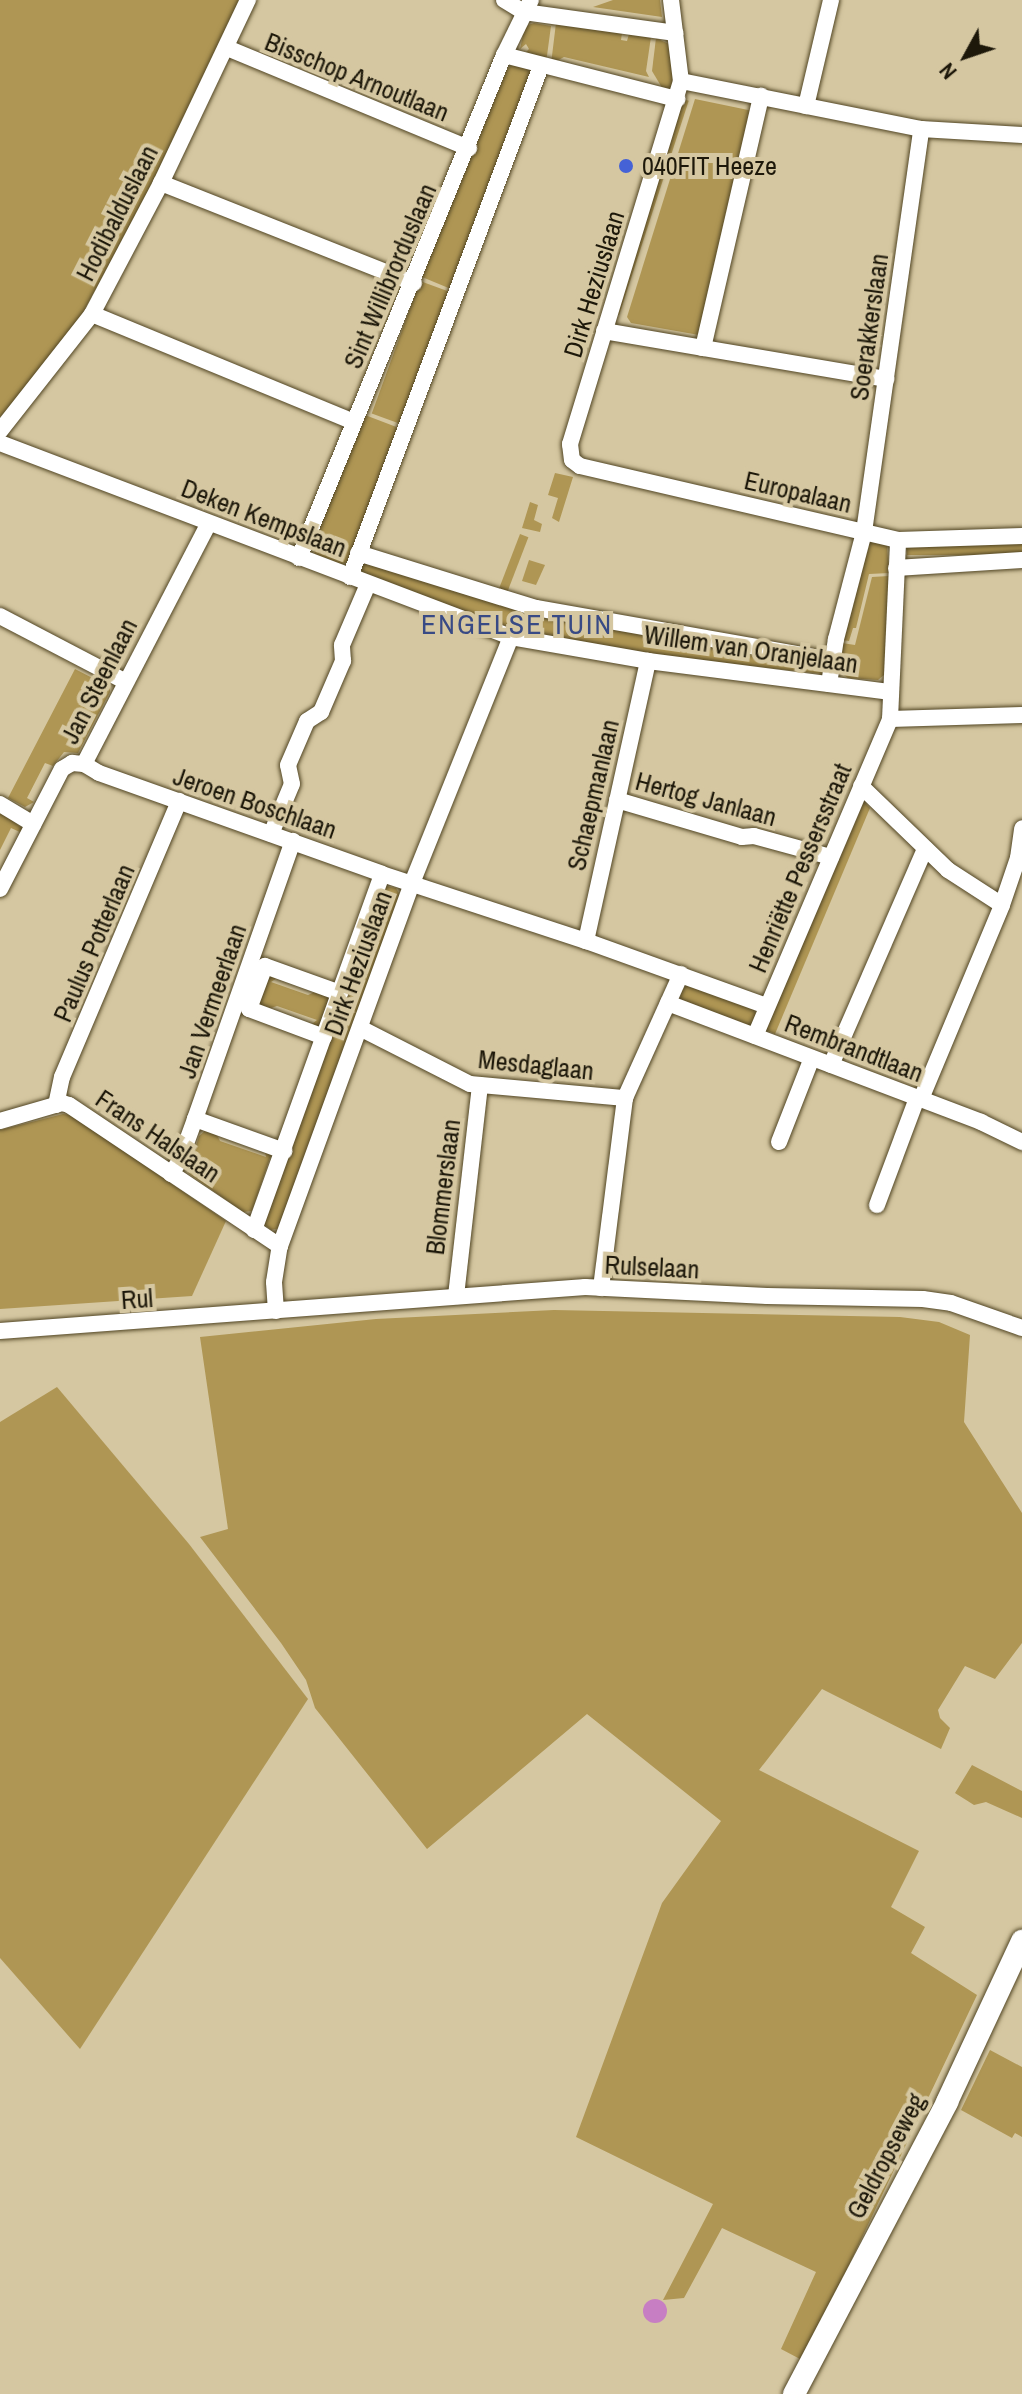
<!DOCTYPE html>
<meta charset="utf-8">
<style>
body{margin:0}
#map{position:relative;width:1022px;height:2394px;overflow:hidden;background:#d5c7a1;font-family:"Archivo Narrow",sans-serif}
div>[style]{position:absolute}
.green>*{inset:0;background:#af9654;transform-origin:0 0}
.water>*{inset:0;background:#c77ec3}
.round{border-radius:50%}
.roads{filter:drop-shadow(0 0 2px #514523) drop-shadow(0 0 2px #514523)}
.street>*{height:16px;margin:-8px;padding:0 8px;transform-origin:8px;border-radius:8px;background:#fff}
.secondary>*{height:22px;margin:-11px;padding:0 11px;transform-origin:11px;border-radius:11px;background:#fff}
.dots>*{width:22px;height:22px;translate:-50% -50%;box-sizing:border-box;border:4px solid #d5c7a1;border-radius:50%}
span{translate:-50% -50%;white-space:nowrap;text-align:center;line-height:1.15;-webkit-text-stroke:8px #d5c7a1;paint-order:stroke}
.street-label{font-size:26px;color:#1d180a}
.poi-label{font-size:26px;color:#1d180a}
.left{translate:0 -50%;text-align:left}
.neighbourhood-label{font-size:28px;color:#384a85;letter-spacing:2px}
.north{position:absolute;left:926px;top:16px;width:80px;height:80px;-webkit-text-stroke:6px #d5c7a1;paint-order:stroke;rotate:230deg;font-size:22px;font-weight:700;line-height:32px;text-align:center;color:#1d180a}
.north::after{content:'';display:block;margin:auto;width:28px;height:36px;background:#1d180a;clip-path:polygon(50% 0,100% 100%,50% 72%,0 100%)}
</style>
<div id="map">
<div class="green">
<div style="clip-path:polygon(0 0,241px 0,153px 184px,82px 314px,63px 344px,0 417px)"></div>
<div style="clip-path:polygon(613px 0,660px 0,662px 17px,593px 7px)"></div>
<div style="clip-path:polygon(534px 23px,551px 26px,546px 63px,524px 54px,529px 49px,526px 44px,520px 49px,525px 26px)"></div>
<div style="clip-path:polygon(556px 23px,622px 33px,621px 40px,627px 41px,629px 34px,651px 37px,646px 71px,649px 77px,564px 57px,551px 64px)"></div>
<div style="clip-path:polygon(656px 38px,669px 44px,675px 78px,672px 92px,664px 91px,652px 71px)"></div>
<div style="clip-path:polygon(513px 64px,530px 70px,531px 74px,451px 289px,422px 277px,507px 69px)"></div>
<div style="left:683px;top:99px;width:6px;height:225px;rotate:18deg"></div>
<div style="clip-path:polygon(695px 99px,753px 111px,699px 335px,631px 323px,627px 317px)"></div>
<div style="left:420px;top:281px;width:32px;height:141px;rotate:20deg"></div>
<div style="clip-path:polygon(365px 415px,399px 428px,349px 561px,340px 565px,315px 555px,313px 543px)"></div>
<div style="clip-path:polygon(555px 473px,573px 477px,559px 522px,552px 518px,558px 498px,548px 495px)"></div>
<div style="clip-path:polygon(530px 502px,538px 505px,534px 520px,542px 524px,540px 532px,522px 528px)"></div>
<div style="left:520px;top:534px;width:9px;height:59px;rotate:21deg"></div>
<div style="clip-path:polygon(873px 541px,887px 545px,889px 573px,869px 574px,856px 628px,853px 628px,849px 641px,843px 640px,869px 543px)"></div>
<div style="left:1022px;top:542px;width:13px;height:115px;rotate:90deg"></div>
<div style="clip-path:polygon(529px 560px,545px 565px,536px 585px,522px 581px)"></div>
<div style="clip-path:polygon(360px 562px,516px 608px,825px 665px,824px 674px,647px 655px,526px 633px,359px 573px)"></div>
<div style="clip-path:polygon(889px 576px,885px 674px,878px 680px,848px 678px,838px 671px,842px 643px,855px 645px,872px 577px)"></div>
<div style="clip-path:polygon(75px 669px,110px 687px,110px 692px,78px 753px,64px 752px,53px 766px,45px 763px,27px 798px,34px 802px,25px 807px,8px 798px)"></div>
<div style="clip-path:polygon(864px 802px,870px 808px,775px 1034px,766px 1030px)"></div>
<div style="clip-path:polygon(0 811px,22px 828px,22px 833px,11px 828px,0 850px)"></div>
<div style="clip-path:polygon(385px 886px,396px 888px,400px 895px,280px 1228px,271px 1230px,264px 1224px)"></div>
<div style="clip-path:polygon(267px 976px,280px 976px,271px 982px,308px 995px,321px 989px,330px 999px,319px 1027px,308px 1027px,317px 1020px,277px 1006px,262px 1011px,256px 997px)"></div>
<div style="clip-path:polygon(689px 984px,753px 1007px,756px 1016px,752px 1024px,749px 1026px,680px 999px,682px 989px)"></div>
<div style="clip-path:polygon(63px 1114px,71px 1115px,226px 1221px,192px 1296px,0 1309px,0 1130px)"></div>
<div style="clip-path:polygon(206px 1130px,216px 1133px,220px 1141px,266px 1157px,265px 1151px,271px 1155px,252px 1211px,243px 1212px,188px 1173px,199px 1136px)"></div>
<div style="clip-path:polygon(554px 1310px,900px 1317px,939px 1322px,970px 1335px,964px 1422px,1022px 1513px,1022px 1643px,995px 1679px,965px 1666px,938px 1710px,940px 1718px,950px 1728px,941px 1749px,822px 1689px,759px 1770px,919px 1851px,891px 1907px,925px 1927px,911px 1953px,977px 1995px,847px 2269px,800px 2359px,781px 2349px,816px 2272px,722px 2228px,684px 2298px,663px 2300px,713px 2204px,576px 2137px,662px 1903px,721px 1821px,587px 1714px,427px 1849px,315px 1708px,306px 1680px,281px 1643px,200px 1537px,228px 1529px,200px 1337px,376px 1319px)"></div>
<div style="clip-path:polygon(57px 1387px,189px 1544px,308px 1699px,80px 2049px,0 1958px,0 1422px)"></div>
<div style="clip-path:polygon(972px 1765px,1022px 1791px,1022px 1818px,986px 1802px,974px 1805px,955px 1793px)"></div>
<div style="clip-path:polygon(990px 2050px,1022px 2067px,1022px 2137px,1015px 2133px,1012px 2138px,961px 2110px)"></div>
</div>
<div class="water">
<div class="round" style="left:643px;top:2299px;width:24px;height:24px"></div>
</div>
<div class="roads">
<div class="street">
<div style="left:504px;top:0;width:23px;rotate:31deg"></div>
<div style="left:524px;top:12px;width:153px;rotate:7.9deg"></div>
<div style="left:671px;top:0;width:82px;rotate:83deg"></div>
<div style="left:681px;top:81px;width:380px;rotate:107deg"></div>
<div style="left:570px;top:444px;width:16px;rotate:83deg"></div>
<div style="left:572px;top:460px;width:10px;rotate:37deg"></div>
<div style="left:580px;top:466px;width:326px;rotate:13.1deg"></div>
<div style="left:898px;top:540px;width:124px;rotate:-1.8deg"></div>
<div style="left:227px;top:48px;width:262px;rotate:22.5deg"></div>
<div style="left:504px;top:55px;width:179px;rotate:14.3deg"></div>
<div style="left:681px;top:81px;width:245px;rotate:11.3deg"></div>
<div style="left:921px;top:129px;width:101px;rotate:3.4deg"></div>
<div style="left:806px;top:106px;width:109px;rotate:-76.7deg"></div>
<div style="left:161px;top:183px;width:272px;rotate:21.6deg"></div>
<div style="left:92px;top:314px;width:283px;rotate:22.4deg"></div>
<div style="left:604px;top:331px;width:100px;rotate:9.7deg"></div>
<div style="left:703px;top:348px;width:259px;rotate:-77deg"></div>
<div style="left:703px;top:348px;width:186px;rotate:9.6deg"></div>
<div style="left:0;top:431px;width:149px;rotate:-51.8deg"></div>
<div style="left:92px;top:314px;width:148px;rotate:-62.2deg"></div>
<div style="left:161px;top:183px;width:203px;rotate:-64.6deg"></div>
<div style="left:0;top:443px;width:547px;rotate:20.79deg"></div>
<div style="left:511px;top:637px;width:139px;rotate:9.9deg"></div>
<div style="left:648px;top:661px;width:245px;rotate:7.3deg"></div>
<div style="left:358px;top:553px;width:186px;rotate:17.2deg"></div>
<div style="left:536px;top:608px;width:300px;rotate:10deg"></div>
<div style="left:299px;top:558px;width:543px;rotate:-67.83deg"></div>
<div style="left:504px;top:55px;width:61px;rotate:-63.9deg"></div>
<div style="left:896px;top:568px;width:126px;rotate:-3.6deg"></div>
<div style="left:350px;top:577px;width:546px;rotate:-69.51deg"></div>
<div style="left:0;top:616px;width:142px;rotate:27.6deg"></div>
<div style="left:829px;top:684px;width:46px;rotate:-81.2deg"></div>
<div style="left:836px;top:639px;width:111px;rotate:-75.3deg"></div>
<div style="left:864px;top:532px;width:407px;rotate:-81.9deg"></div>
<div style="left:890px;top:719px;width:132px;rotate:-1.7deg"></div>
<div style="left:84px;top:764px;width:17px;rotate:31deg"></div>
<div style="left:99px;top:773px;width:300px;rotate:19.6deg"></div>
<div style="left:382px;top:874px;width:215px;rotate:18.2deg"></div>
<div style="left:586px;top:941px;width:192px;rotate:19.8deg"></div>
<div style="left:861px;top:786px;width:121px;rotate:44deg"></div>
<div style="left:948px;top:870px;width:64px;rotate:32.9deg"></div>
<div style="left:617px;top:800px;width:130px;rotate:16.5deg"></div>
<div style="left:742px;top:837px;width:12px;rotate:-5deg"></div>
<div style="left:754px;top:836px;width:80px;rotate:15.3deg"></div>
<div style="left:0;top:804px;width:39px;rotate:31deg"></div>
<div style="left:271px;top:834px;width:54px;rotate:-67.2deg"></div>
<div style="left:292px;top:784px;width:19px;rotate:-102deg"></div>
<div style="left:288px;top:765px;width:48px;rotate:-66.6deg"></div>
<div style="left:307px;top:721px;width:17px;rotate:-33deg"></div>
<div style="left:321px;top:712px;width:56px;rotate:-66.7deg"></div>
<div style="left:343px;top:661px;width:16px;rotate:-94deg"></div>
<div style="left:342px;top:645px;width:66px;rotate:-66.9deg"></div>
<div style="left:0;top:889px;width:135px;rotate:-62.7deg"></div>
<div style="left:62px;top:769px;width:12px;rotate:-31deg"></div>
<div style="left:72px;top:763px;width:12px;rotate:5deg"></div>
<div style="left:84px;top:764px;width:271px;rotate:-62.6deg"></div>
<div style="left:586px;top:941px;width:287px;rotate:-77.5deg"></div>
<div style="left:668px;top:1003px;width:335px;rotate:20.8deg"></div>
<div style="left:981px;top:1122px;width:46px;rotate:26deg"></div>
<div style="left:360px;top:1028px;width:123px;rotate:27deg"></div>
<div style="left:470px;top:1084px;width:156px;rotate:5.2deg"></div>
<div style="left:755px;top:1036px;width:345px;rotate:-66.9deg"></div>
<div style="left:890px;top:719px;width:179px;rotate:-87.4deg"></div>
<div style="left:324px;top:1037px;width:80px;rotate:-159.5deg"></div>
<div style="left:249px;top:1009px;width:46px;rotate:-69.6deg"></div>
<div style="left:265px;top:966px;width:80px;rotate:19.8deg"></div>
<div style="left:831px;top:1065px;width:236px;rotate:-66.5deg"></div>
<div style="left:921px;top:1099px;width:210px;rotate:-67.3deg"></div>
<div style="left:1002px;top:905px;width:50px;rotate:-71.2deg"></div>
<div style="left:1018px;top:858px;width:30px;rotate:-82deg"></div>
<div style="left:56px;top:1105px;width:29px;rotate:-78deg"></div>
<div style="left:62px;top:1077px;width:300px;rotate:-67deg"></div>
<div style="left:195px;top:1119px;width:95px;rotate:19.8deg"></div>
<div style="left:0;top:1121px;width:65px;rotate:-16.2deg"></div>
<div style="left:62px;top:1103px;width:7px;rotate:16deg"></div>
<div style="left:69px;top:1105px;width:254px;rotate:33.8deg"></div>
<div style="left:779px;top:1142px;width:90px;rotate:-68.6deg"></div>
<div style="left:171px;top:1174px;width:17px;rotate:-57deg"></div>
<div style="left:180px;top:1160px;width:44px;rotate:-69.9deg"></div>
<div style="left:195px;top:1119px;width:295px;rotate:-70.6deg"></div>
<div style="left:877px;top:1205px;width:114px;rotate:-69.5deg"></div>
<div style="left:254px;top:1230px;width:378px;rotate:-70.2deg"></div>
<div style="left:601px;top:1288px;width:192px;rotate:-82.8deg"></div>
<div style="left:625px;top:1098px;width:136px;rotate:-65.7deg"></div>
<div style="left:456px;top:1296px;width:212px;rotate:-83.5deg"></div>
<div style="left:276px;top:1311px;width:29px;rotate:-94deg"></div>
<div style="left:274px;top:1282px;width:36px;rotate:-81deg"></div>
<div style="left:280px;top:1246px;width:386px;rotate:-70deg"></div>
<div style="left:412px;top:883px;width:265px;rotate:-68.1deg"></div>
<div style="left:0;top:1331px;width:587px;rotate:-4.3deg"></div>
<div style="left:585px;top:1287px;width:182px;rotate:2.8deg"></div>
<div style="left:767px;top:1296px;width:156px;rotate:1.1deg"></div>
<div style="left:923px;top:1299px;width:28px;rotate:8deg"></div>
<div style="left:951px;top:1303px;width:75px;rotate:19.4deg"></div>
</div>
<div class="secondary">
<div style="left:794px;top:2394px;width:330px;rotate:-62.3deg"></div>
<div style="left:947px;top:2102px;width:178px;rotate:-65deg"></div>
</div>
</div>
<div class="dots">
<div style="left:626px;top:166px;background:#4562d6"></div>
</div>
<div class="street-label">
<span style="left:357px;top:77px;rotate:22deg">Bisschop Arnoutlaan</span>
<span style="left:117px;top:213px;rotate:-63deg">Hodibalduslaan</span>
<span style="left:390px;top:276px;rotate:-67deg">Sint Willibrorduslaan</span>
<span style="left:594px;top:284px;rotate:-73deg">Dirk Heziuslaan</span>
<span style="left:869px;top:327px;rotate:-82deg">Soerakkerslaan</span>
<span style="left:798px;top:492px;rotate:13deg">Europalaan</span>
<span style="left:264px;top:518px;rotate:21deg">Deken Kempslaan</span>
<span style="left:751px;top:649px;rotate:8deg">Willem van Oranjelaan</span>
<span style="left:99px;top:681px;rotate:-63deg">Jan Steenlaan</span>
<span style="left:593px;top:795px;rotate:-77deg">Schaepmanlaan</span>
<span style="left:706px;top:799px;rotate:15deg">Hertog Janlaan</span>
<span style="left:255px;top:803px;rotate:19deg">Jeroen Boschlaan</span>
<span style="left:800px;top:868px;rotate:-67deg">Henriëtte Pessersstraat</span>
<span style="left:94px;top:943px;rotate:-67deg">Paulus Potterlaan</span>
<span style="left:358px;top:963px;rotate:-70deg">Dirk Heziuslaan</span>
<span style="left:212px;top:1001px;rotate:-71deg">Jan Vermeerlaan</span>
<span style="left:854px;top:1048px;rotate:21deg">Rembrandtlaan</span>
<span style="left:536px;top:1065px;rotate:6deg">Mesdaglaan</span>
<span style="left:158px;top:1136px;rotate:34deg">Frans Halslaan</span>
<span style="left:443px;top:1187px;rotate:-83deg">Blommerslaan</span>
<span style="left:652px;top:1267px;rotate:3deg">Rulselaan</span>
<span style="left:137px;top:1299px;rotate:-4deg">Rul</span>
<span style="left:886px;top:2156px;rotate:-62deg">Geldropseweg</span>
</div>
<div class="poi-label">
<span class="left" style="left:642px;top:166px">040FIT Heeze</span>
</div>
<div class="neighbourhood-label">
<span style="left:517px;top:624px">ENGELSE TUIN</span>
</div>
<div class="north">N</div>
</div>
